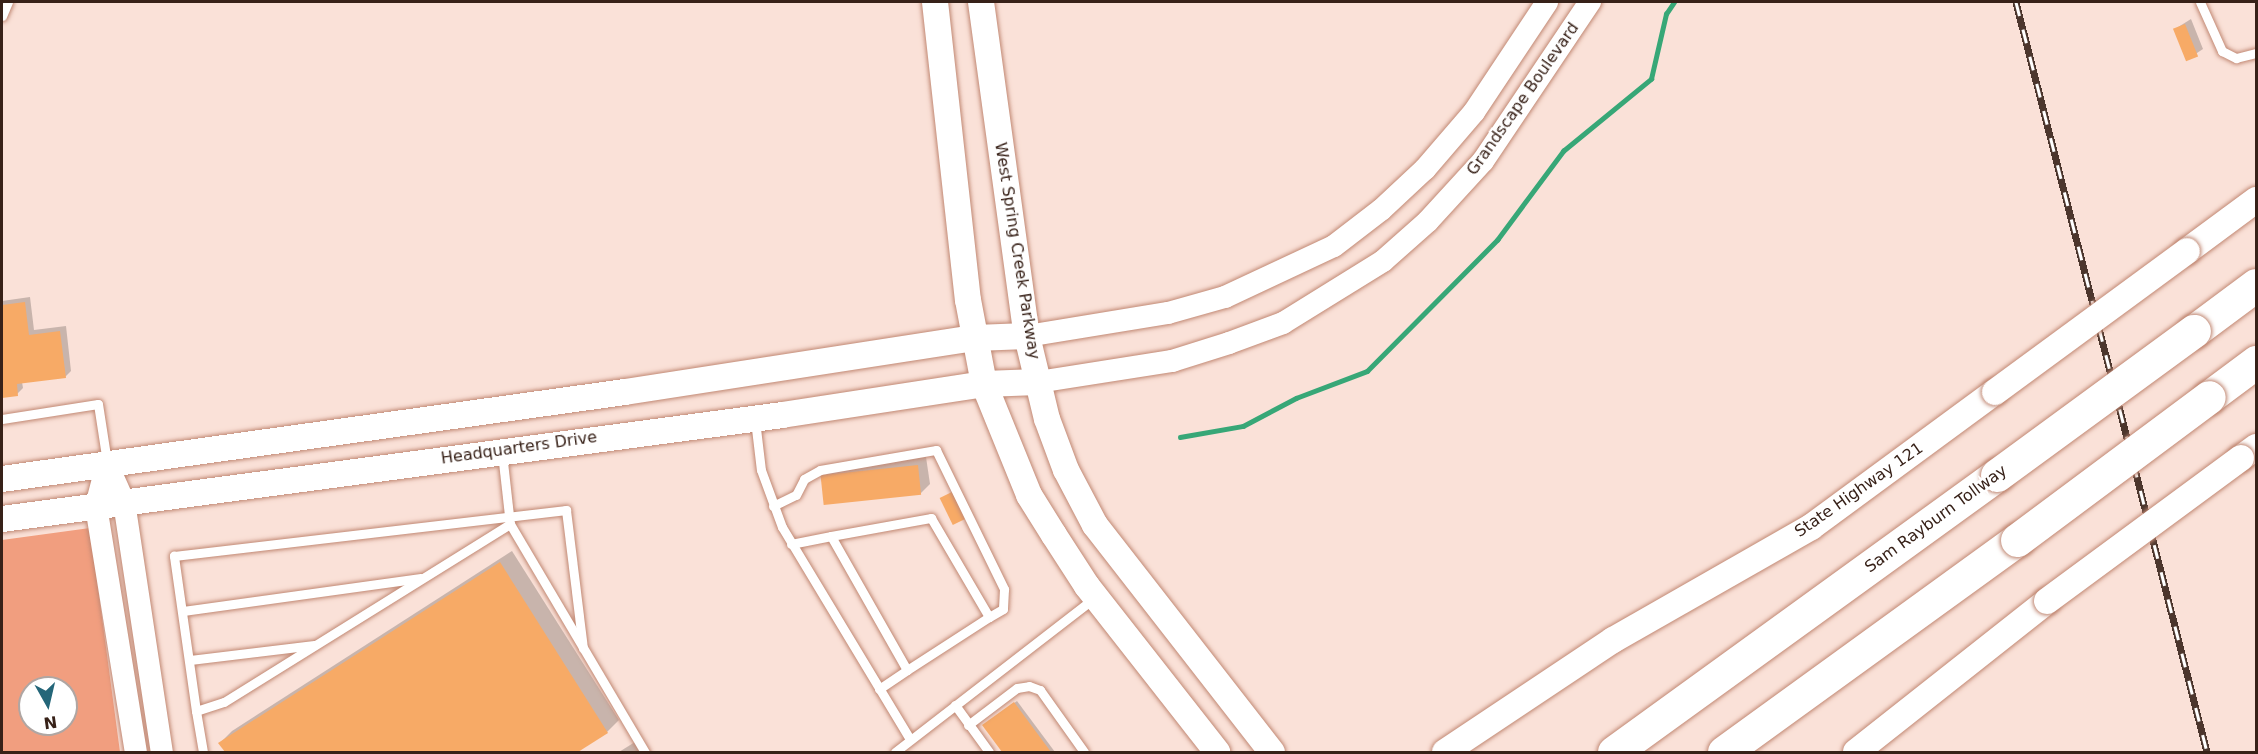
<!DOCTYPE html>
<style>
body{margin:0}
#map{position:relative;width:2258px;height:754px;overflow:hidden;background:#fae1d8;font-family:"DejaVu Sans",sans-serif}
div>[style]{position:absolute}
.green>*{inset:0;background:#f19e7f}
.shadow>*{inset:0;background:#0003}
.stream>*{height:4.5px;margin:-2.25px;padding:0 2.25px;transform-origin:2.25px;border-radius:2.25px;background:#37a777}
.building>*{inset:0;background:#f7aa66;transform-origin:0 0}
.roads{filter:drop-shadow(0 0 2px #c18873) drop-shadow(0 0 2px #c18873)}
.service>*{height:9px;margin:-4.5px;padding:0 4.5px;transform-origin:4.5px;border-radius:4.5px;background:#fff}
.tertiary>*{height:22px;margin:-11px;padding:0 11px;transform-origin:11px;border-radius:11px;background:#fff}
.secondary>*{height:26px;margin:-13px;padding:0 13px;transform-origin:13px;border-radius:13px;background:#fff}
.motorway>*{height:33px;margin:-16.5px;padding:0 16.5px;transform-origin:16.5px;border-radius:16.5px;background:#fff}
.rail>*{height:7px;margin-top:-3.5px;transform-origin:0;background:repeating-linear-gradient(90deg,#fff 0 14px,#4c362d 0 28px);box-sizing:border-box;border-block:2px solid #4c362d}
.bridges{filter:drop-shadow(0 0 2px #c18873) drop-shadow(0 0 2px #c18873)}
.secondary-bridge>*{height:26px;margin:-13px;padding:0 13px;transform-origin:13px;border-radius:13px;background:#fff}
.motorway-bridge>*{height:33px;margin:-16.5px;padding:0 16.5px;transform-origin:16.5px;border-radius:16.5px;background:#fff}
span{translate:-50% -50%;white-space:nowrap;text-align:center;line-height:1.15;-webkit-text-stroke:4.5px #fff;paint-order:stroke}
.street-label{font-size:16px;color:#372118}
.frame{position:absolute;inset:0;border:3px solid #372118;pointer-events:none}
.north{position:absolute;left:18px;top:676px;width:60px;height:60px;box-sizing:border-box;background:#fff;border:2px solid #afa6a3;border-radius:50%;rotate:172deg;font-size:16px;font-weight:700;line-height:24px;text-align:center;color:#372118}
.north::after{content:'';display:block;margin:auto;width:21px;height:27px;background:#246679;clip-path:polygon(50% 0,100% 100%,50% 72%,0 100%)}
</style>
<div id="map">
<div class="green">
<div style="clip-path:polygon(evenodd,90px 528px,120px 752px,2px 752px,2px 540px,90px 528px,30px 688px,66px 688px,66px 724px,30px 724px,30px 688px)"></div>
</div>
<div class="shadow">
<div style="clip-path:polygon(2191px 19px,2203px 49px,2188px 59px,2175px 29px)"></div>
<div style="clip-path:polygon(30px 297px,34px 330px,66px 326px,71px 371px,65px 377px,22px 382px,23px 388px,17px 394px,2px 396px,2px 301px)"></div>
<div style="clip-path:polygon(926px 457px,930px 484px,921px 493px,823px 478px,832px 469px)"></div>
<div style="clip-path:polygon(512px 551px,619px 720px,607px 732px,575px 752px,226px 752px,220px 743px,232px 731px)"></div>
<div style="clip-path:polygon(1017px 701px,1055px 752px,1004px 752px,984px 725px)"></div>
<div style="clip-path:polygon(635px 742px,641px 752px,619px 752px)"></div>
</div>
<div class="stream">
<div style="left:1180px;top:437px;width:64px;rotate:-9.9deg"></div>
<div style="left:1243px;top:426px;width:60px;rotate:-27.8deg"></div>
<div style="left:1296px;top:398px;width:76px;rotate:-20.8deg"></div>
<div style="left:1367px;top:371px;width:185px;rotate:-45.2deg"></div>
<div style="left:1497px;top:240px;width:111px;rotate:-53.4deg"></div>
<div style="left:1563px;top:151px;width:114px;rotate:-39.3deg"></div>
<div style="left:1651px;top:79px;width:67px;rotate:-77deg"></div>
<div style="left:1666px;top:14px;width:14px;rotate:-56deg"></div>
</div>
<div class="building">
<div style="left:2185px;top:24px;width:35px;height:13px;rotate:68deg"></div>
<div style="clip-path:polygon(25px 302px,29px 335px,60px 331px,66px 378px,17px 384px,18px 396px,2px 398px,2px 305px)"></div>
<div style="left:918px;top:465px;width:30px;height:98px;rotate:84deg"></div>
<div style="left:954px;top:491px;width:30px;height:16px;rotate:64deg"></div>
<div style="clip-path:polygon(500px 562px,608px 733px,578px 752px,225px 752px,218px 743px)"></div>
<div style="clip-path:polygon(1014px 702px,1051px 752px,1002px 752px,982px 725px)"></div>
</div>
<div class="roads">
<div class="service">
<div style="left:2200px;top:2px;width:54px;rotate:65.8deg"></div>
<div style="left:2222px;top:51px;width:16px;rotate:27deg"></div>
<div style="left:2236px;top:58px;width:21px;rotate:-14deg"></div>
<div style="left:2px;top:16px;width:15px;rotate:-67deg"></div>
<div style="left:2px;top:419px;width:97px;rotate:-8.9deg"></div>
<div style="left:98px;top:404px;width:59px;rotate:81.2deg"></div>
<div style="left:755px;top:420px;width:50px;rotate:83.2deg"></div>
<div style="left:761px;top:470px;width:61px;rotate:69.8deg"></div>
<div style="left:782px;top:527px;width:248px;rotate:58.9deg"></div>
<div style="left:502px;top:453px;width:71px;rotate:83.6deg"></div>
<div style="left:510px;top:524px;width:265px;rotate:59.4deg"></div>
<div style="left:773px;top:506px;width:25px;rotate:-26deg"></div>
<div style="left:796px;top:495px;width:18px;rotate:-63deg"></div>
<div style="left:804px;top:479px;width:18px;rotate:-29deg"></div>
<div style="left:820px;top:470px;width:118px;rotate:-9.8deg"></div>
<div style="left:936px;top:450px;width:155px;rotate:63.9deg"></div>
<div style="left:1004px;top:589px;width:20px;rotate:93deg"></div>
<div style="left:1003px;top:609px;width:16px;rotate:150deg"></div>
<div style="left:791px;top:544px;width:41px;rotate:-11.3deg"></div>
<div style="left:831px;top:536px;width:102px;rotate:-10.2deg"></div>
<div style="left:931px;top:518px;width:115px;rotate:59.6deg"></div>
<div style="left:989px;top:617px;width:98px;rotate:147.1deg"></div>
<div style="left:907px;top:670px;width:154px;rotate:-119.6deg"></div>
<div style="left:183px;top:611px;width:240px;rotate:-7.9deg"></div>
<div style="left:190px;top:660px;width:125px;rotate:-6.9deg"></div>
<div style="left:879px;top:689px;width:34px;rotate:-34deg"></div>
<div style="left:955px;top:705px;width:58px;rotate:54.1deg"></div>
<div style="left:196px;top:711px;width:157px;rotate:-98.1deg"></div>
<div style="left:174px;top:556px;width:395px;rotate:-6.7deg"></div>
<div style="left:566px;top:510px;width:139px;rotate:83deg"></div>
<div style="left:968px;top:725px;width:61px;rotate:-37.1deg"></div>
<div style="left:1017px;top:688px;width:12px;rotate:-9deg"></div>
<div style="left:1029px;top:686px;width:12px;rotate:20deg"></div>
<div style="left:1040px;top:690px;width:76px;rotate:54.6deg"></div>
<div style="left:203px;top:752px;width:42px;rotate:-99.7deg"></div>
<div style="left:196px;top:711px;width:29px;rotate:-18deg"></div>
<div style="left:224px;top:702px;width:337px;rotate:-31.9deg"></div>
<div style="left:895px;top:752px;width:252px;rotate:-37.7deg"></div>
</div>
<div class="tertiary">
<div style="left:1027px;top:336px;width:143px;rotate:-9.3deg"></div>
<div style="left:1168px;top:313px;width:59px;rotate:-15.7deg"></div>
<div style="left:1225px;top:297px;width:120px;rotate:-25.1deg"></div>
<div style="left:1334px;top:246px;width:59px;rotate:-37.5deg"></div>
<div style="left:1381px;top:210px;width:60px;rotate:-43deg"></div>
<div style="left:1425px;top:169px;width:75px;rotate:-49.3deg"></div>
<div style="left:1474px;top:112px;width:132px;rotate:-56.4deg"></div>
<div style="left:1038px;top:382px;width:136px;rotate:-8.9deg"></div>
<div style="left:1172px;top:361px;width:60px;rotate:-17.5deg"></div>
<div style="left:1229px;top:343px;width:58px;rotate:-20.3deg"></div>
<div style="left:1283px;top:323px;width:118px;rotate:-31.8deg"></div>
<div style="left:1383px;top:261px;width:60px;rotate:-41.6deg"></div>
<div style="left:1428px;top:221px;width:81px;rotate:-47.5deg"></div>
<div style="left:1483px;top:161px;width:192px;rotate:-56.1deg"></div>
<div style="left:107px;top:464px;width:42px;rotate:65.9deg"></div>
<div style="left:124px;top:502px;width:253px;rotate:81.4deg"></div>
<div style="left:107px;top:464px;width:43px;rotate:104.7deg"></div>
<div style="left:96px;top:506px;width:249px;rotate:80.8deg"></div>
</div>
<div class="secondary">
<div style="left:935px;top:2px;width:300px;rotate:83.7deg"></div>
<div style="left:968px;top:300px;width:86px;rotate:79.2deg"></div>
<div style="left:984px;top:384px;width:120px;rotate:67.9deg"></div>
<div style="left:1029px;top:495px;width:47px;rotate:58deg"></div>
<div style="left:1054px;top:535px;width:61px;rotate:57.1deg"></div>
<div style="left:1087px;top:586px;width:211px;rotate:51.9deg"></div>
<div style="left:981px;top:2px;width:337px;rotate:82.2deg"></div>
<div style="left:1027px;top:336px;width:85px;rotate:76.5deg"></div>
<div style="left:1047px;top:419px;width:54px;rotate:69.6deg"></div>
<div style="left:1066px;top:470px;width:62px;rotate:62.2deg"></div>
<div style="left:1095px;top:525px;width:288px;rotate:52.1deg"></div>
<div style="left:2187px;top:251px;width:86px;rotate:-36.5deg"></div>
<div style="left:2241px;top:458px;width:19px;rotate:-36deg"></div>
<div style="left:2px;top:479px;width:629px;rotate:-7.95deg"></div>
<div style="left:625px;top:392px;width:354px;rotate:-8.8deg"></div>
<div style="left:975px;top:338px;width:52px;rotate:-2.2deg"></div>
<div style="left:2px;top:519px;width:787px;rotate:-7.59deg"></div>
<div style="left:782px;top:415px;width:204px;rotate:-8.7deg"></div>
<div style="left:984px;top:384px;width:54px;rotate:-2.1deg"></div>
<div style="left:1445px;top:752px;width:202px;rotate:-33.7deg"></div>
<div style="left:1613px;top:640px;width:228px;rotate:-29.7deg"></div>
<div style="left:1811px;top:527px;width:228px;rotate:-36.3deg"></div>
<div style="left:1856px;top:752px;width:243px;rotate:-38.3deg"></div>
</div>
<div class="motorway">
<div style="left:2194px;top:331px;width:77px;rotate:-36.6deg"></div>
<div style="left:2209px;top:397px;width:59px;rotate:-36.7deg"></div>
<div style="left:1614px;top:752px;width:473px;rotate:-35.9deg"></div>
<div style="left:1724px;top:752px;width:362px;rotate:-35.9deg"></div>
</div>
</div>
<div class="rail">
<div style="left:2016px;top:2px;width:774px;rotate:75.71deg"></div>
</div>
<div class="bridges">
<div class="secondary-bridge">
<div style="left:1995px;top:392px;width:238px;rotate:-36.3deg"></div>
<div style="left:2047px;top:601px;width:241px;rotate:-36.4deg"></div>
</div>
<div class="motorway-bridge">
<div style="left:1997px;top:475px;width:244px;rotate:-36.2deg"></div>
<div style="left:2017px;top:540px;width:239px;rotate:-36.7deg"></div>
</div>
</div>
<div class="street-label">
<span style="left:1523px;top:99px;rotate:-55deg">Grandscape Boulevard</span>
<span style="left:1017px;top:251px;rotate:81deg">West Spring Creek Parkway</span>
<span style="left:519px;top:448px;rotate:-8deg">Headquarters Drive</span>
<span style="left:1859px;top:490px;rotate:-35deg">State Highway 121</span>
<span style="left:1936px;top:519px;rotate:-36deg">Sam Rayburn Tollway</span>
</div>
<div class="frame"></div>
<div class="north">N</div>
</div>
